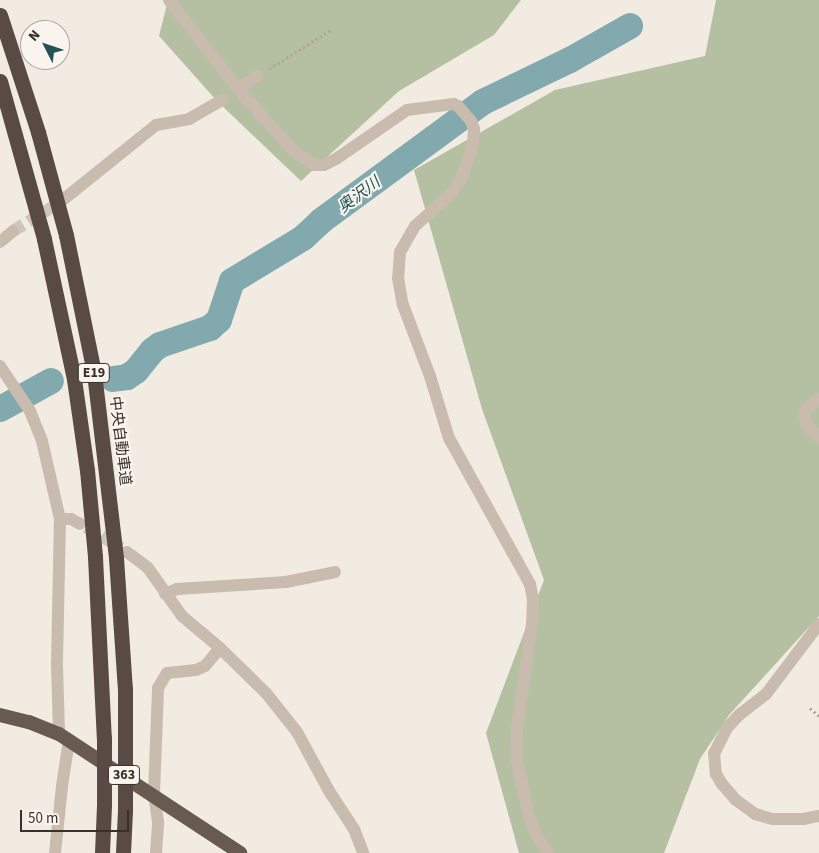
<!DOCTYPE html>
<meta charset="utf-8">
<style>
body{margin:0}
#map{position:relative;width:819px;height:853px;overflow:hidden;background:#f2ebe1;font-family:"Source Sans 3","Noto Sans JP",sans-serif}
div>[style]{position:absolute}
.green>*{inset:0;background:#b5c0a2}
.river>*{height:26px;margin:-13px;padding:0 13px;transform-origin:13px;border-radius:13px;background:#82a9ad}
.minor-tunnel>*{height:12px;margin-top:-6px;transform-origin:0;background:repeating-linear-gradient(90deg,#cdc6bd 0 12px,transparent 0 18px)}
.path>*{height:2.5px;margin-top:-1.25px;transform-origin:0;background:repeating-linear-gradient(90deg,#b5a698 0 2.5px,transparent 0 5px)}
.minor>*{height:12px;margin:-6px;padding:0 6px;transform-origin:6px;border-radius:6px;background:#c9bcae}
.trunk>*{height:14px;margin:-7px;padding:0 7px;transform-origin:7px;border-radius:7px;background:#695a51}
.motorway>*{height:15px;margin:-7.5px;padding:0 7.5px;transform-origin:7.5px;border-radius:7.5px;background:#594b44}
.motorway-bridge>*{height:15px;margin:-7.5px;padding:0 7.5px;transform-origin:7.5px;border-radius:7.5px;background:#594b44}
span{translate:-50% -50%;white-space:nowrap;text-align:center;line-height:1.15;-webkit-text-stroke:4px #f9f5ee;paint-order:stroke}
.shield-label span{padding:1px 4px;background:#f9f5ee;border:1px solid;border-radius:4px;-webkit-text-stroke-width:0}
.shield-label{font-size:14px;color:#39302c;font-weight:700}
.street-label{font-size:15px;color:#39302c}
.water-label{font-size:16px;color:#245257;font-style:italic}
.north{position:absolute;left:20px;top:20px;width:50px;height:50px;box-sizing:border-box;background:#f9f5ee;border:1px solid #aca6a0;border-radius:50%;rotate:311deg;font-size:14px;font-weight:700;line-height:20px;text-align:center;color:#39302c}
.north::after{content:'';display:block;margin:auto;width:18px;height:22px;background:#245257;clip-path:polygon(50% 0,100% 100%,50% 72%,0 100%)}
.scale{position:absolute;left:20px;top:810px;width:109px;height:22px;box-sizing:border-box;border:2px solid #39302c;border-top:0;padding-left:6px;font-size:15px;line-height:18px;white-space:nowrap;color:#39302c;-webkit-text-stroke:4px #f9f5ee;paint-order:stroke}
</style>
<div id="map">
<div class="green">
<div style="clip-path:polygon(168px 0,521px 0,494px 35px,399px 91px,301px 181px,217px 101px,159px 36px)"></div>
<div style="clip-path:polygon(716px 0,819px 0,819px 616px,729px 715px,700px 759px,664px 853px,519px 853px,486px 733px,544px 580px,482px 409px,414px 170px,555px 90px,705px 56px)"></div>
</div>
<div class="river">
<div style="left:113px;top:379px;width:14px;rotate:-8deg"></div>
<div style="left:127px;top:377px;width:11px;rotate:-34deg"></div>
<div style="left:136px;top:371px;width:26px;rotate:-51deg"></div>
<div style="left:152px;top:351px;width:10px;rotate:-37deg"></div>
<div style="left:160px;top:345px;width:53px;rotate:-18.8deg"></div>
<div style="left:210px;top:328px;width:12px;rotate:-42deg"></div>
<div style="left:219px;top:320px;width:41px;rotate:-71.6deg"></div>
<div style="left:232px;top:281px;width:83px;rotate:-31.2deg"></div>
<div style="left:303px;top:238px;width:25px;rotate:-43deg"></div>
<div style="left:321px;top:221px;width:201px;rotate:-36.3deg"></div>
<div style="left:483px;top:102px;width:97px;rotate:-25.8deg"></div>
<div style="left:570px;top:60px;width:69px;rotate:-29.5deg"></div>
<div style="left:0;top:409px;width:58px;rotate:-28.8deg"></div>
</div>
<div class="minor-tunnel">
<div style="left:13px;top:231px;width:54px;rotate:-31.3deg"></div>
<div style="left:86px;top:527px;width:41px;rotate:31deg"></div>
</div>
<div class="path">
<div style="left:269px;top:69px;width:73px;rotate:-32.2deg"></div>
<div style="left:810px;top:708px;width:12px;rotate:42deg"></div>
</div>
<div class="minor">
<div style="left:169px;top:0;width:113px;rotate:52.2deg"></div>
<div style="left:238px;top:89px;width:45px;rotate:48.6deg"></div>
<div style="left:268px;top:123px;width:40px;rotate:47deg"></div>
<div style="left:295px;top:152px;width:23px;rotate:34deg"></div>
<div style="left:314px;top:165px;width:10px"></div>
<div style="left:324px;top:165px;width:13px;rotate:-27deg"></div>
<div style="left:336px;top:159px;width:86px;rotate:-34.6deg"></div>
<div style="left:407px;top:110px;width:47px;rotate:-7.3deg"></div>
<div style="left:454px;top:104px;width:4px;rotate:27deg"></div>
<div style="left:458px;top:106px;width:20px;rotate:49deg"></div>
<div style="left:471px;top:121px;width:9px;rotate:69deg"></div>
<div style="left:474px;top:129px;width:15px;rotate:94deg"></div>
<div style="left:473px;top:144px;width:33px;rotate:108deg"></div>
<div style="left:463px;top:175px;width:22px;rotate:122deg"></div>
<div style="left:451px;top:194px;width:48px;rotate:138.4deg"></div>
<div style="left:415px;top:226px;width:30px;rotate:120deg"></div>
<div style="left:400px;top:252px;width:26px;rotate:94deg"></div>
<div style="left:398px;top:278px;width:27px;rotate:80deg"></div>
<div style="left:403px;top:305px;width:76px;rotate:69.2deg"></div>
<div style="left:430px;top:376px;width:65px;rotate:73deg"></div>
<div style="left:449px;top:438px;width:167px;rotate:61deg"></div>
<div style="left:530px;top:584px;width:15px;rotate:79deg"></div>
<div style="left:533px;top:599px;width:24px;rotate:92deg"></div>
<div style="left:532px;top:623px;width:107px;rotate:98.1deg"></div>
<div style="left:517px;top:729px;width:27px;rotate:92deg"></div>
<div style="left:516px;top:756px;width:62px;rotate:78deg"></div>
<div style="left:529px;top:817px;width:21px;rotate:67deg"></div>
<div style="left:537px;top:836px;width:20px;rotate:57deg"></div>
<div style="left:238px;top:89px;width:23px;rotate:-34deg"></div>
<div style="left:59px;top:203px;width:124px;rotate:-38.8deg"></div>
<div style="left:156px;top:125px;width:34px;rotate:-10deg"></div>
<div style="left:189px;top:119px;width:39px;rotate:-30deg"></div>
<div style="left:0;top:242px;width:17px;rotate:-40deg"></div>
<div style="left:0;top:366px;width:54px;rotate:56.3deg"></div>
<div style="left:30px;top:411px;width:32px;rotate:68deg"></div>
<div style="left:42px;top:441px;width:80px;rotate:77deg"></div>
<div style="left:60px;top:519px;width:146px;rotate:91.2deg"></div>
<div style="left:57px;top:665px;width:69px;rotate:88.3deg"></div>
<div style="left:819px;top:399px;width:19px;rotate:141deg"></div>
<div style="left:804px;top:411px;width:13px;rotate:81deg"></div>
<div style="left:806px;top:424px;width:18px;rotate:45deg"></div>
<div style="left:60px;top:519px;width:11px"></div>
<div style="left:71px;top:519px;width:10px;rotate:29deg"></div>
<div style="left:127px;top:552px;width:26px;rotate:37deg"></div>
<div style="left:148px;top:568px;width:59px;rotate:54.7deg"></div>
<div style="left:182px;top:616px;width:50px;rotate:40.1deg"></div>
<div style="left:220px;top:648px;width:64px;rotate:44.4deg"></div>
<div style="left:266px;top:693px;width:50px;rotate:51.5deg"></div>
<div style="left:297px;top:732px;width:67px;rotate:61.5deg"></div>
<div style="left:329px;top:791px;width:45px;rotate:56.7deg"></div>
<div style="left:354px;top:829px;width:26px;rotate:69deg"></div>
<div style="left:165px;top:594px;width:13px;rotate:-23deg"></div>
<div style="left:177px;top:589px;width:109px;rotate:-3.7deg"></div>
<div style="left:286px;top:582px;width:50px;rotate:-11.5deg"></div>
<div style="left:819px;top:624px;width:88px;rotate:127.1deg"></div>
<div style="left:766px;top:694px;width:33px;rotate:142deg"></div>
<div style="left:740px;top:714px;width:19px;rotate:133deg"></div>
<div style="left:727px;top:728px;width:28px;rotate:117deg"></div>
<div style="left:714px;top:753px;width:21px;rotate:85deg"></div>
<div style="left:716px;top:774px;width:12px;rotate:59deg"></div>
<div style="left:722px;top:784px;width:21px;rotate:49deg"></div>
<div style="left:736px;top:800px;width:24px;rotate:36deg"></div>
<div style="left:755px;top:814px;width:19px;rotate:16deg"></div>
<div style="left:773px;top:819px;width:30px"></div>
<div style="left:803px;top:819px;width:16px;rotate:-11deg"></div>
<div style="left:55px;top:853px;width:67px;rotate:-84deg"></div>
<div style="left:62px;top:786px;width:47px;rotate:-81.3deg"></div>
<div style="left:156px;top:853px;width:31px;rotate:-86deg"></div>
<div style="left:158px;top:822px;width:28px;rotate:-98deg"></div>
<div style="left:154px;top:794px;width:106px;rotate:-87.8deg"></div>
<div style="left:158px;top:688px;width:17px;rotate:-59deg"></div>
<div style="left:167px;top:673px;width:29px;rotate:-6deg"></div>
<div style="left:196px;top:670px;width:10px;rotate:-24deg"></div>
<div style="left:205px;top:666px;width:23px;rotate:-50deg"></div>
</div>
<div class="trunk">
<div style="left:0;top:715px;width:30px;rotate:14deg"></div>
<div style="left:29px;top:722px;width:32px;rotate:22deg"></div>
<div style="left:59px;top:734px;width:217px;rotate:33.3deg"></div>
</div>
<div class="motorway">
<div style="left:0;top:15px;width:123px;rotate:72deg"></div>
<div style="left:38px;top:132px;width:107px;rotate:74.8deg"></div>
<div style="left:66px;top:235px;width:141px;rotate:78.5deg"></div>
<div style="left:94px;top:373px;width:186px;rotate:83.2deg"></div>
<div style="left:116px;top:558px;width:131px;rotate:86.1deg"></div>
<div style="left:125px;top:689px;width:53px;rotate:90deg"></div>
<div style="left:0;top:81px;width:164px;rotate:74.4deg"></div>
<div style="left:44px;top:239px;width:143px;rotate:77.9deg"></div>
<div style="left:74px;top:379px;width:92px;rotate:81.9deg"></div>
<div style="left:87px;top:470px;width:87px;rotate:84.7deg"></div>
<div style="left:95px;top:557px;width:181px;rotate:87.2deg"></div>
<div style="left:102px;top:853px;width:48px;rotate:-87.6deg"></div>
<div style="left:123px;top:853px;width:43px;rotate:-87.3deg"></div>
</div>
<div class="motorway-bridge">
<div style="left:104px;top:738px;width:67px;rotate:90deg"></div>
<div style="left:125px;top:810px;width:68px;rotate:-90deg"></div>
</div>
<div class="shield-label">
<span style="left:94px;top:373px">E19</span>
<span style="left:124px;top:775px">363</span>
</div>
<div class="street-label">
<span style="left:120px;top:441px;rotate:83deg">中央自動車道</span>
</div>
<div class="water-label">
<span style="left:359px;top:195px;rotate:-37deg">奥沢川</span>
</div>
<div class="north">N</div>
<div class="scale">50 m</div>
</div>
